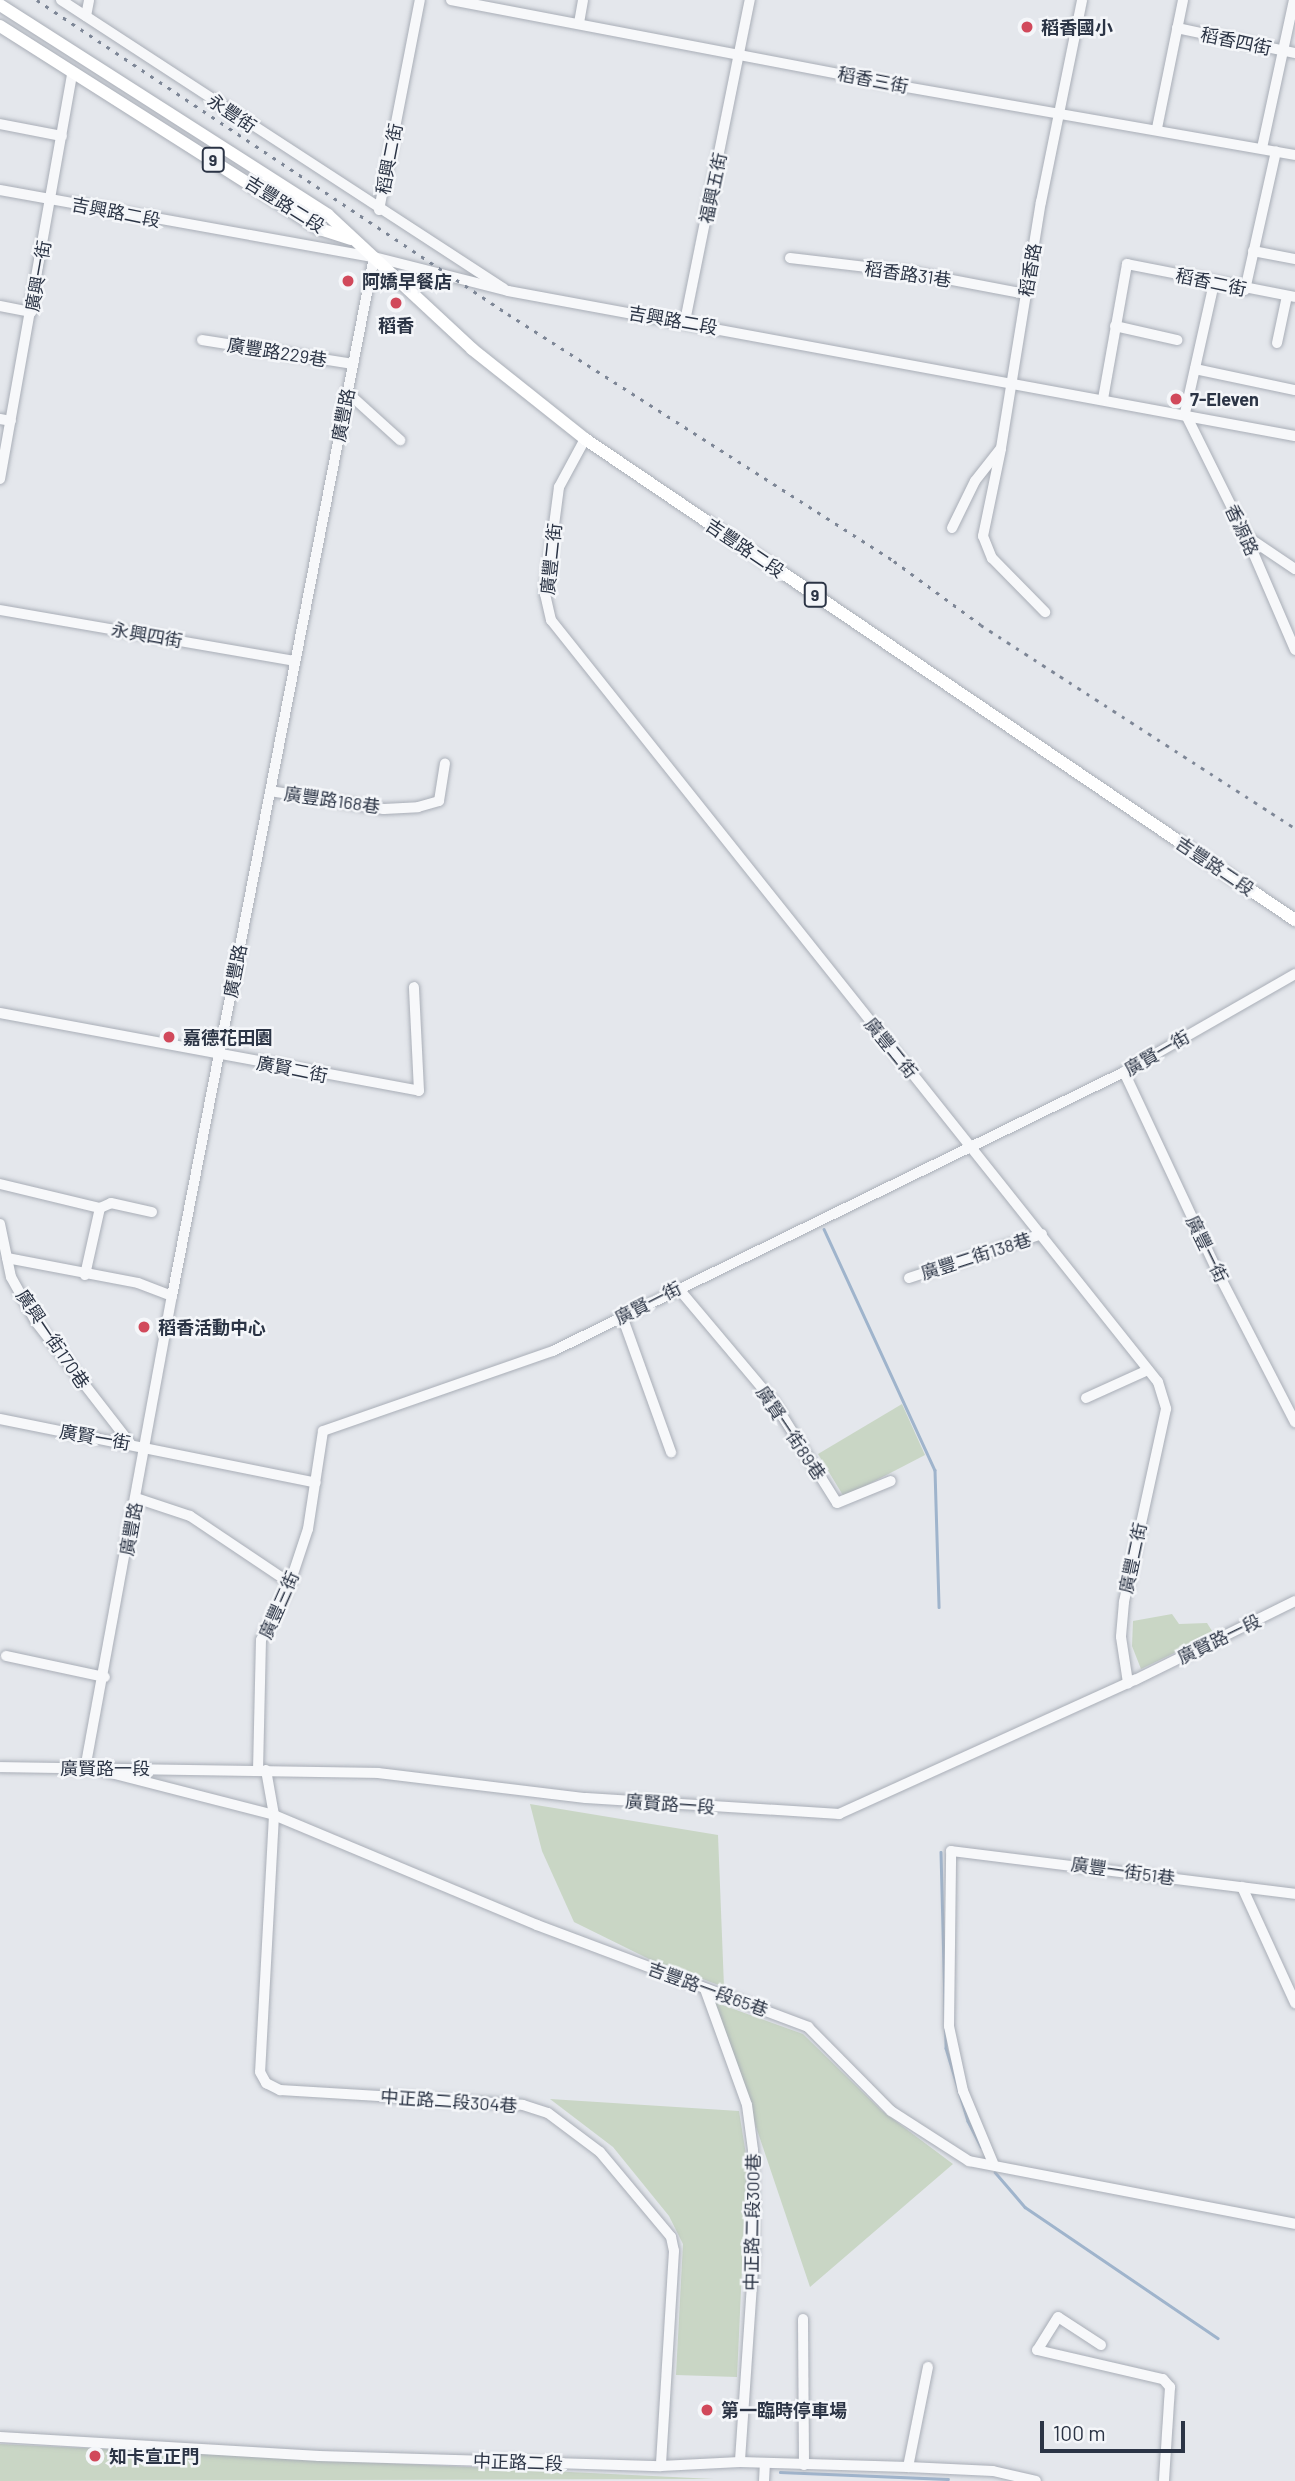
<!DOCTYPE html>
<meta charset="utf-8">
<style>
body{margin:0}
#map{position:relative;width:1295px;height:2481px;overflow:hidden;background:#e4e7ec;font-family:Barlow,"Noto Sans TC",sans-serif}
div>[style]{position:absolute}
.green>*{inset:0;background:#c9d6c5}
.stream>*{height:2.5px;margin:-1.25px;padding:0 1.25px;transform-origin:1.25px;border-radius:1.25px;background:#9fb4cc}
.roads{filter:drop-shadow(0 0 2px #a9aeb7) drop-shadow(0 0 2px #a9aeb7)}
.minor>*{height:10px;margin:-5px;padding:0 5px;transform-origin:5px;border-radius:5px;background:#f7f8fa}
.major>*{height:12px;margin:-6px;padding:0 6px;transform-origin:6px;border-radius:6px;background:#fff}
.rail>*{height:2.5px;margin-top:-1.25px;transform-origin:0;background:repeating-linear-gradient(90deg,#7d8696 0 3.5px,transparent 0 10.5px)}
.dots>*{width:19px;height:19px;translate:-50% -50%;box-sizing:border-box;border:4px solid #f4f6f9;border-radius:50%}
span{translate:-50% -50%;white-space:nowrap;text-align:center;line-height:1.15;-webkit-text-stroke:5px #f4f6f9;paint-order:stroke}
.shield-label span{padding:2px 5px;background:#f4f6f9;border:2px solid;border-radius:5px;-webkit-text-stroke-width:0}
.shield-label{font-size:16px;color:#2b3445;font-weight:700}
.poi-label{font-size:18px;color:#2b3445;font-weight:700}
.left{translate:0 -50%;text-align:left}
.street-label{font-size:18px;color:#2b3445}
.scale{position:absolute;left:1040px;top:2421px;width:145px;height:32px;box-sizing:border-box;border:4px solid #2b3445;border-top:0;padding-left:9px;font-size:21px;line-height:24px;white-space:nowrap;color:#2b3445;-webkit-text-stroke:5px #f4f6f9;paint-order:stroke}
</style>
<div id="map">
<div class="green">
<div style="clip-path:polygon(902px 1404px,925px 1455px,844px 1497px,818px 1454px)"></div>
<div style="clip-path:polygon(1172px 1614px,1179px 1624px,1207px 1623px,1214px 1634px,1141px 1669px,1132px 1646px,1133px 1621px)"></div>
<div style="clip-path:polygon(530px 1804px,718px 1835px,724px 1987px,649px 1959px,574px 1922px,542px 1851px)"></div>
<div style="clip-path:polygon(714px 2002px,803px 2034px,882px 2111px,953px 2164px,810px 2287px)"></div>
<div style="clip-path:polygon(550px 2099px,739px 2111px,747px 2161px,737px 2377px,676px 2375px,683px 2244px,669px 2216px,613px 2147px)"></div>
<div style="clip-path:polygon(0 2444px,714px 2479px,0 2481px)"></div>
</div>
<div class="stream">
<div style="left:824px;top:1229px;width:265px;rotate:65.3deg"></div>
<div style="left:935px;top:1470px;width:137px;rotate:88.3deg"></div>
<div style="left:941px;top:1852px;width:196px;rotate:88.5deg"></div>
<div style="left:946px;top:2048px;width:76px;rotate:73.2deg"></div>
<div style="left:968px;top:2121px;width:29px;rotate:63deg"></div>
<div style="left:995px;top:2172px;width:46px;rotate:49.4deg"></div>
<div style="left:1025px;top:2207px;width:233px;rotate:34.2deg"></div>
<div style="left:780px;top:2472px;width:168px;rotate:2.4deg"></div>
</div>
<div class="roads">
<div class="minor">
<div style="left:61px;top:0;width:528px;rotate:33.09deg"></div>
<div style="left:451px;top:0;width:457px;rotate:10.8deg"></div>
<div style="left:900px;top:86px;width:401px;rotate:9.9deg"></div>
<div style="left:86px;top:16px;width:16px;rotate:-79deg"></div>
<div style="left:579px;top:23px;width:23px;rotate:-80deg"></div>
<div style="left:1177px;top:28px;width:121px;rotate:12deg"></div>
<div style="left:0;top:124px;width:63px;rotate:11deg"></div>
<div style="left:1157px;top:128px;width:131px;rotate:-78.5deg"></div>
<div style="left:1262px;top:148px;width:151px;rotate:-77.8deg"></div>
<div style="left:0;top:190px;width:380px;rotate:10.2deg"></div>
<div style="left:374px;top:257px;width:138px;rotate:14.2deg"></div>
<div style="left:508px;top:291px;width:800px;rotate:10.44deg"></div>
<div style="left:379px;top:210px;width:214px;rotate:-79deg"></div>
<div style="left:1253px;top:251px;width:43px;rotate:10.8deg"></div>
<div style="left:790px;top:258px;width:121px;rotate:6.7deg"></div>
<div style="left:910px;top:272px;width:117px;rotate:10.8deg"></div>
<div style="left:1245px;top:290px;width:142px;rotate:-77.4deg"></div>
<div style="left:0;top:306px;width:32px;rotate:11deg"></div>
<div style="left:685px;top:321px;width:328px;rotate:-78.6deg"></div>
<div style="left:1115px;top:326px;width:64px;rotate:12.7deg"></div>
<div style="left:202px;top:340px;width:153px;rotate:9deg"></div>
<div style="left:1277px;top:343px;width:48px;rotate:-78deg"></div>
<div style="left:1195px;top:369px;width:102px;rotate:11.9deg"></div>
<div style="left:347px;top:392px;width:72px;rotate:42.2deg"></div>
<div style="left:1103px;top:399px;width:137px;rotate:-79.9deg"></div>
<div style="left:1127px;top:264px;width:171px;rotate:11.1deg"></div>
<div style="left:1185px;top:413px;width:137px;rotate:63.6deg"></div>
<div style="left:1246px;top:536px;width:124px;rotate:66.7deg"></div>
<div style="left:1185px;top:413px;width:133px;rotate:-77.4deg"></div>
<div style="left:0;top:419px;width:11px;rotate:10deg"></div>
<div style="left:585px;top:439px;width:55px;rotate:118.4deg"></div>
<div style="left:559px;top:487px;width:108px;rotate:97.5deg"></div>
<div style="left:545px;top:594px;width:27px;rotate:77deg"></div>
<div style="left:551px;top:620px;width:974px;rotate:51.46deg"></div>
<div style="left:1158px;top:1382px;width:28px;rotate:73deg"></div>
<div style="left:1166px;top:1409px;width:198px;rotate:102.3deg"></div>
<div style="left:1124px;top:1602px;width:35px;rotate:95deg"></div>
<div style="left:1121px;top:1637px;width:47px;rotate:81.3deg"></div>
<div style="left:1001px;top:449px;width:89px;rotate:101.7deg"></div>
<div style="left:983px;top:536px;width:24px;rotate:68deg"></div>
<div style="left:992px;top:558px;width:76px;rotate:45.5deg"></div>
<div style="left:0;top:479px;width:412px;rotate:-79.9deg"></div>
<div style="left:952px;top:528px;width:52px;rotate:-63.9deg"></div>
<div style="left:975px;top:481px;width:42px;rotate:-51.8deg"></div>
<div style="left:1001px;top:448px;width:249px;rotate:-80.8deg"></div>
<div style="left:1041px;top:202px;width:206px;rotate:-78.5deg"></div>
<div style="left:1246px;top:536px;width:59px;rotate:34deg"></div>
<div style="left:0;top:610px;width:298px;rotate:9.8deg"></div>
<div style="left:270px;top:791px;width:115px;rotate:9deg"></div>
<div style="left:384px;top:809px;width:34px;rotate:-3deg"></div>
<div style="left:418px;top:807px;width:22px;rotate:-16deg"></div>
<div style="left:439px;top:801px;width:38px;rotate:-81deg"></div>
<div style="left:0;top:1013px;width:426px;rotate:10.5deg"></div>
<div style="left:419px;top:1091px;width:104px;rotate:-92.8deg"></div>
<div style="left:1124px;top:1072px;width:222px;rotate:64.9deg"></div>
<div style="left:1218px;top:1273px;width:168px;rotate:62.7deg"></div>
<div style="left:0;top:1184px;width:103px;rotate:13.5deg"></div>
<div style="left:100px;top:1208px;width:12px;rotate:-24deg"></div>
<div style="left:111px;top:1203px;width:42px;rotate:12.4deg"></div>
<div style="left:0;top:1224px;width:54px;rotate:78.3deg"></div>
<div style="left:11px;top:1277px;width:51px;rotate:60.9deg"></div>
<div style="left:36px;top:1322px;width:153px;rotate:52.2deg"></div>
<div style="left:7px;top:1258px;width:133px;rotate:10.8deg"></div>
<div style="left:138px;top:1283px;width:36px;rotate:21deg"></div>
<div style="left:85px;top:1275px;width:69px;rotate:-77.4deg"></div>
<div style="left:909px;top:1278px;width:140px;rotate:-18.3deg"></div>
<div style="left:678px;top:1288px;width:148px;rotate:49.9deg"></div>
<div style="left:773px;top:1401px;width:120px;rotate:57.9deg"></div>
<div style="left:837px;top:1503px;width:58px;rotate:-22.2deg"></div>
<div style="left:622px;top:1316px;width:145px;rotate:70.2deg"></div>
<div style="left:1086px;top:1398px;width:68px;rotate:-24.3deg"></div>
<div style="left:0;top:1419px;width:322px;rotate:11.4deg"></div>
<div style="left:136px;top:1498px;width:57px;rotate:18.4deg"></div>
<div style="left:190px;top:1516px;width:120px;rotate:33.8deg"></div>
<div style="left:6px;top:1656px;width:101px;rotate:12deg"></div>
<div style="left:0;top:1767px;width:378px;rotate:0.9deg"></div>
<div style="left:378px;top:1773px;width:209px;rotate:6.9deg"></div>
<div style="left:586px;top:1798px;width:254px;rotate:3.6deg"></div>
<div style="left:839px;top:1814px;width:325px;rotate:-24.4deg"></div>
<div style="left:1135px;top:1680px;width:178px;rotate:-26.3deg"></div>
<div style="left:85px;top:1769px;width:481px;rotate:-79.6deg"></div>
<div style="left:172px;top:1296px;width:1058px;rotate:-79deg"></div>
<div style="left:266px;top:1770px;width:46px;rotate:79.9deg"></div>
<div style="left:274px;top:1815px;width:257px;rotate:93.1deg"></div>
<div style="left:260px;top:2072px;width:13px;rotate:61deg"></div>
<div style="left:266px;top:2083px;width:16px;rotate:27deg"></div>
<div style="left:280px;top:2090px;width:243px;rotate:3.5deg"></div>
<div style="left:523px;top:2105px;width:26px;rotate:18deg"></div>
<div style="left:548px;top:2113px;width:65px;rotate:36.9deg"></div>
<div style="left:600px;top:2152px;width:111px;rotate:50.1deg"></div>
<div style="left:671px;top:2237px;width:14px;rotate:78deg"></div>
<div style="left:674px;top:2251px;width:215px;rotate:93.5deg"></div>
<div style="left:103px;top:1771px;width:177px;rotate:14.4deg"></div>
<div style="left:274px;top:1815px;width:285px;rotate:22.7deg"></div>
<div style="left:537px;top:1925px;width:290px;rotate:20.6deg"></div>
<div style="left:808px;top:2027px;width:118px;rotate:45.3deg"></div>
<div style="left:891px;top:2111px;width:93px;rotate:32.7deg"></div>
<div style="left:969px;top:2161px;width:332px;rotate:10.9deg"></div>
<div style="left:258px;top:1771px;width:131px;rotate:-88.7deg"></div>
<div style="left:261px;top:1640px;width:64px;rotate:-63deg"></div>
<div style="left:290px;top:1583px;width:57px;rotate:-71.6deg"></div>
<div style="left:308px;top:1529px;width:99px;rotate:-81.3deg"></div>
<div style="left:323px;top:1431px;width:244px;rotate:-19.2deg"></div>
<div style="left:553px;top:1351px;width:636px;rotate:-26.04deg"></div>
<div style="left:1124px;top:1072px;width:197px;rotate:-29.8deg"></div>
<div style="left:1242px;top:1887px;width:128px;rotate:65.4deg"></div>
<div style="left:705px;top:1989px;width:123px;rotate:70.1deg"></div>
<div style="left:747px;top:2105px;width:45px;rotate:82.4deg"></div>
<div style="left:753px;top:2150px;width:105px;rotate:89.5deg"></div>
<div style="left:754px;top:2255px;width:207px;rotate:93.9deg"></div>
<div style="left:993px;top:2163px;width:78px;rotate:-112.6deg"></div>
<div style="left:963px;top:2091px;width:66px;rotate:-102.2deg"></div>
<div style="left:949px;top:2026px;width:175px;rotate:-89.3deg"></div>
<div style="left:951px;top:1851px;width:347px;rotate:7.1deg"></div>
<div style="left:803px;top:2319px;width:146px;rotate:89.6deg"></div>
<div style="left:1101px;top:2345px;width:51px;rotate:-146.9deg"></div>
<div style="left:1058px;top:2317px;width:39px;rotate:122deg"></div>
<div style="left:1037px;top:2350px;width:129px;rotate:13deg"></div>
<div style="left:1163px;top:2379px;width:11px;rotate:49deg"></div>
<div style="left:1170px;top:2387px;width:94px;rotate:93.7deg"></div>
<div style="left:0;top:2437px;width:320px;rotate:3.4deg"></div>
<div style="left:319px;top:2456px;width:342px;rotate:1.7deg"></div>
<div style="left:661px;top:2466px;width:79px;rotate:-2.9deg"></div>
<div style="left:740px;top:2462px;width:168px;rotate:1.7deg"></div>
<div style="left:908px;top:2467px;width:85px;rotate:2.7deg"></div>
<div style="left:993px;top:2471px;width:44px;rotate:13.1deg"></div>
<div style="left:908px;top:2467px;width:102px;rotate:-78.7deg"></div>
<div style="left:764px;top:2481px;width:18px;rotate:-87deg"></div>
</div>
<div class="major">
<div style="left:0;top:5px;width:389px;rotate:32.6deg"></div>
<div style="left:328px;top:215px;width:197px;rotate:42.9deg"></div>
<div style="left:472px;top:349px;width:144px;rotate:38.5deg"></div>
<div style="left:585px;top:439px;width:858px;rotate:34.12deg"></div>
<div style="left:0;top:26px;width:379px;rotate:32.4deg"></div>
<div style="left:320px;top:229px;width:32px;rotate:18deg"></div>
</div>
</div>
<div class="rail">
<div style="left:37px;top:0;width:566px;rotate:33.69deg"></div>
<div style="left:508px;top:314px;width:458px;rotate:32.6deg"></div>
<div style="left:894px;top:561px;width:108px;rotate:36.3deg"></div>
<div style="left:981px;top:625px;width:374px;rotate:32.9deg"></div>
</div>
<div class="dots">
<div style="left:1027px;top:27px;background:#d1495b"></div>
<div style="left:348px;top:281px;background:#d1495b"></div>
<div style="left:396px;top:303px;background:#d1495b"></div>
<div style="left:1176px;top:399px;background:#d1495b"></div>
<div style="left:169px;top:1037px;background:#d1495b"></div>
<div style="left:144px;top:1327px;background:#d1495b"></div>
<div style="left:707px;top:2410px;background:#d1495b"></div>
<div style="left:95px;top:2456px;background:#d1495b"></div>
</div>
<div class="shield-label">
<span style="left:213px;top:160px">9</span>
<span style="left:815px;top:595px">9</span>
</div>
<div class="poi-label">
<span class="left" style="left:1041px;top:27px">稻香國小</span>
<span class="left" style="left:362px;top:281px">阿嬌早餐店</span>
<span style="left:396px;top:325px">稻香</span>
<span class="left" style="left:1190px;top:399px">7-Eleven</span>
<span class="left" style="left:183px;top:1037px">嘉德花田園</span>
<span class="left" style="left:158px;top:1327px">稻香活動中心</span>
<span class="left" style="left:721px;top:2410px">第一臨時停車場</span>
<span class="left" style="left:109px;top:2456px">知卡宣正門</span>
</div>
<div class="street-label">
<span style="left:1236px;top:41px;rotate:12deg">稻香四街</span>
<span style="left:873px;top:80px;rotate:11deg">稻香三街</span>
<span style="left:232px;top:113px;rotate:34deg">永豐街</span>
<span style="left:389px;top:159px;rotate:-79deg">稻興二街</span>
<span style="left:713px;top:188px;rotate:-78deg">福興五街</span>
<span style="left:285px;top:204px;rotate:32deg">吉豐路二段</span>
<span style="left:116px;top:212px;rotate:11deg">吉興路二段</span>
<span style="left:1030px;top:270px;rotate:-80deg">稻香路</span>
<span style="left:908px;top:274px;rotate:8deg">稻香路31巷</span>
<span style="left:38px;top:276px;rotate:-80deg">廣興一街</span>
<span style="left:1211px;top:282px;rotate:12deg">稻香二街</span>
<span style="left:673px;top:320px;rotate:10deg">吉興路二段</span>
<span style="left:277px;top:352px;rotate:9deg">廣豐路229巷</span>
<span style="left:343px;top:415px;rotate:-79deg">廣豐路</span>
<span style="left:1242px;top:530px;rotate:65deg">香源路</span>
<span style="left:745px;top:548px;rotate:34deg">吉豐路二段</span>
<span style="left:551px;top:559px;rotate:-84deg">廣豐二街</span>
<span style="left:147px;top:635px;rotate:10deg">永興四街</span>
<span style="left:332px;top:800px;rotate:8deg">廣豐路168巷</span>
<span style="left:1215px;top:866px;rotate:34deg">吉豐路二段</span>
<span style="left:235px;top:971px;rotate:-79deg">廣豐路</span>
<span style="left:891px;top:1048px;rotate:51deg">廣豐二街</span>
<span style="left:1157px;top:1053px;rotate:-30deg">廣賢一街</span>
<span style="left:292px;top:1069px;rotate:11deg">廣賢二街</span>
<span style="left:1207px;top:1249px;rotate:64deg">廣豐一街</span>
<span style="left:976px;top:1256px;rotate:-18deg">廣豐二街138巷</span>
<span style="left:648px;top:1303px;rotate:-27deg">廣賢一街</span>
<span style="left:53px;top:1339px;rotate:56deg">廣興一街170巷</span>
<span style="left:791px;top:1433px;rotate:56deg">廣賢一街89巷</span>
<span style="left:95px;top:1437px;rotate:10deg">廣賢一街</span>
<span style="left:131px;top:1529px;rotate:-80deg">廣豐路</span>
<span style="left:1133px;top:1558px;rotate:-78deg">廣豐二街</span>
<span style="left:279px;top:1605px;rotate:-66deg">廣豐三街</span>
<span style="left:1219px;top:1639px;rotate:-26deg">廣賢路一段</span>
<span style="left:105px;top:1768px">廣賢路一段</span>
<span style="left:670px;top:1804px;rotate:4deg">廣賢路一段</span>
<span style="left:1123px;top:1871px;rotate:8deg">廣豐一街51巷</span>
<span style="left:708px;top:1989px;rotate:20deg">吉豐路一段65巷</span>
<span style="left:449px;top:2101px;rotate:4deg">中正路二段304巷</span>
<span style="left:752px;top:2222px;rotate:-89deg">中正路二段300巷</span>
<span style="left:518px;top:2462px;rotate:2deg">中正路二段</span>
</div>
<div class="scale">100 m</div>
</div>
